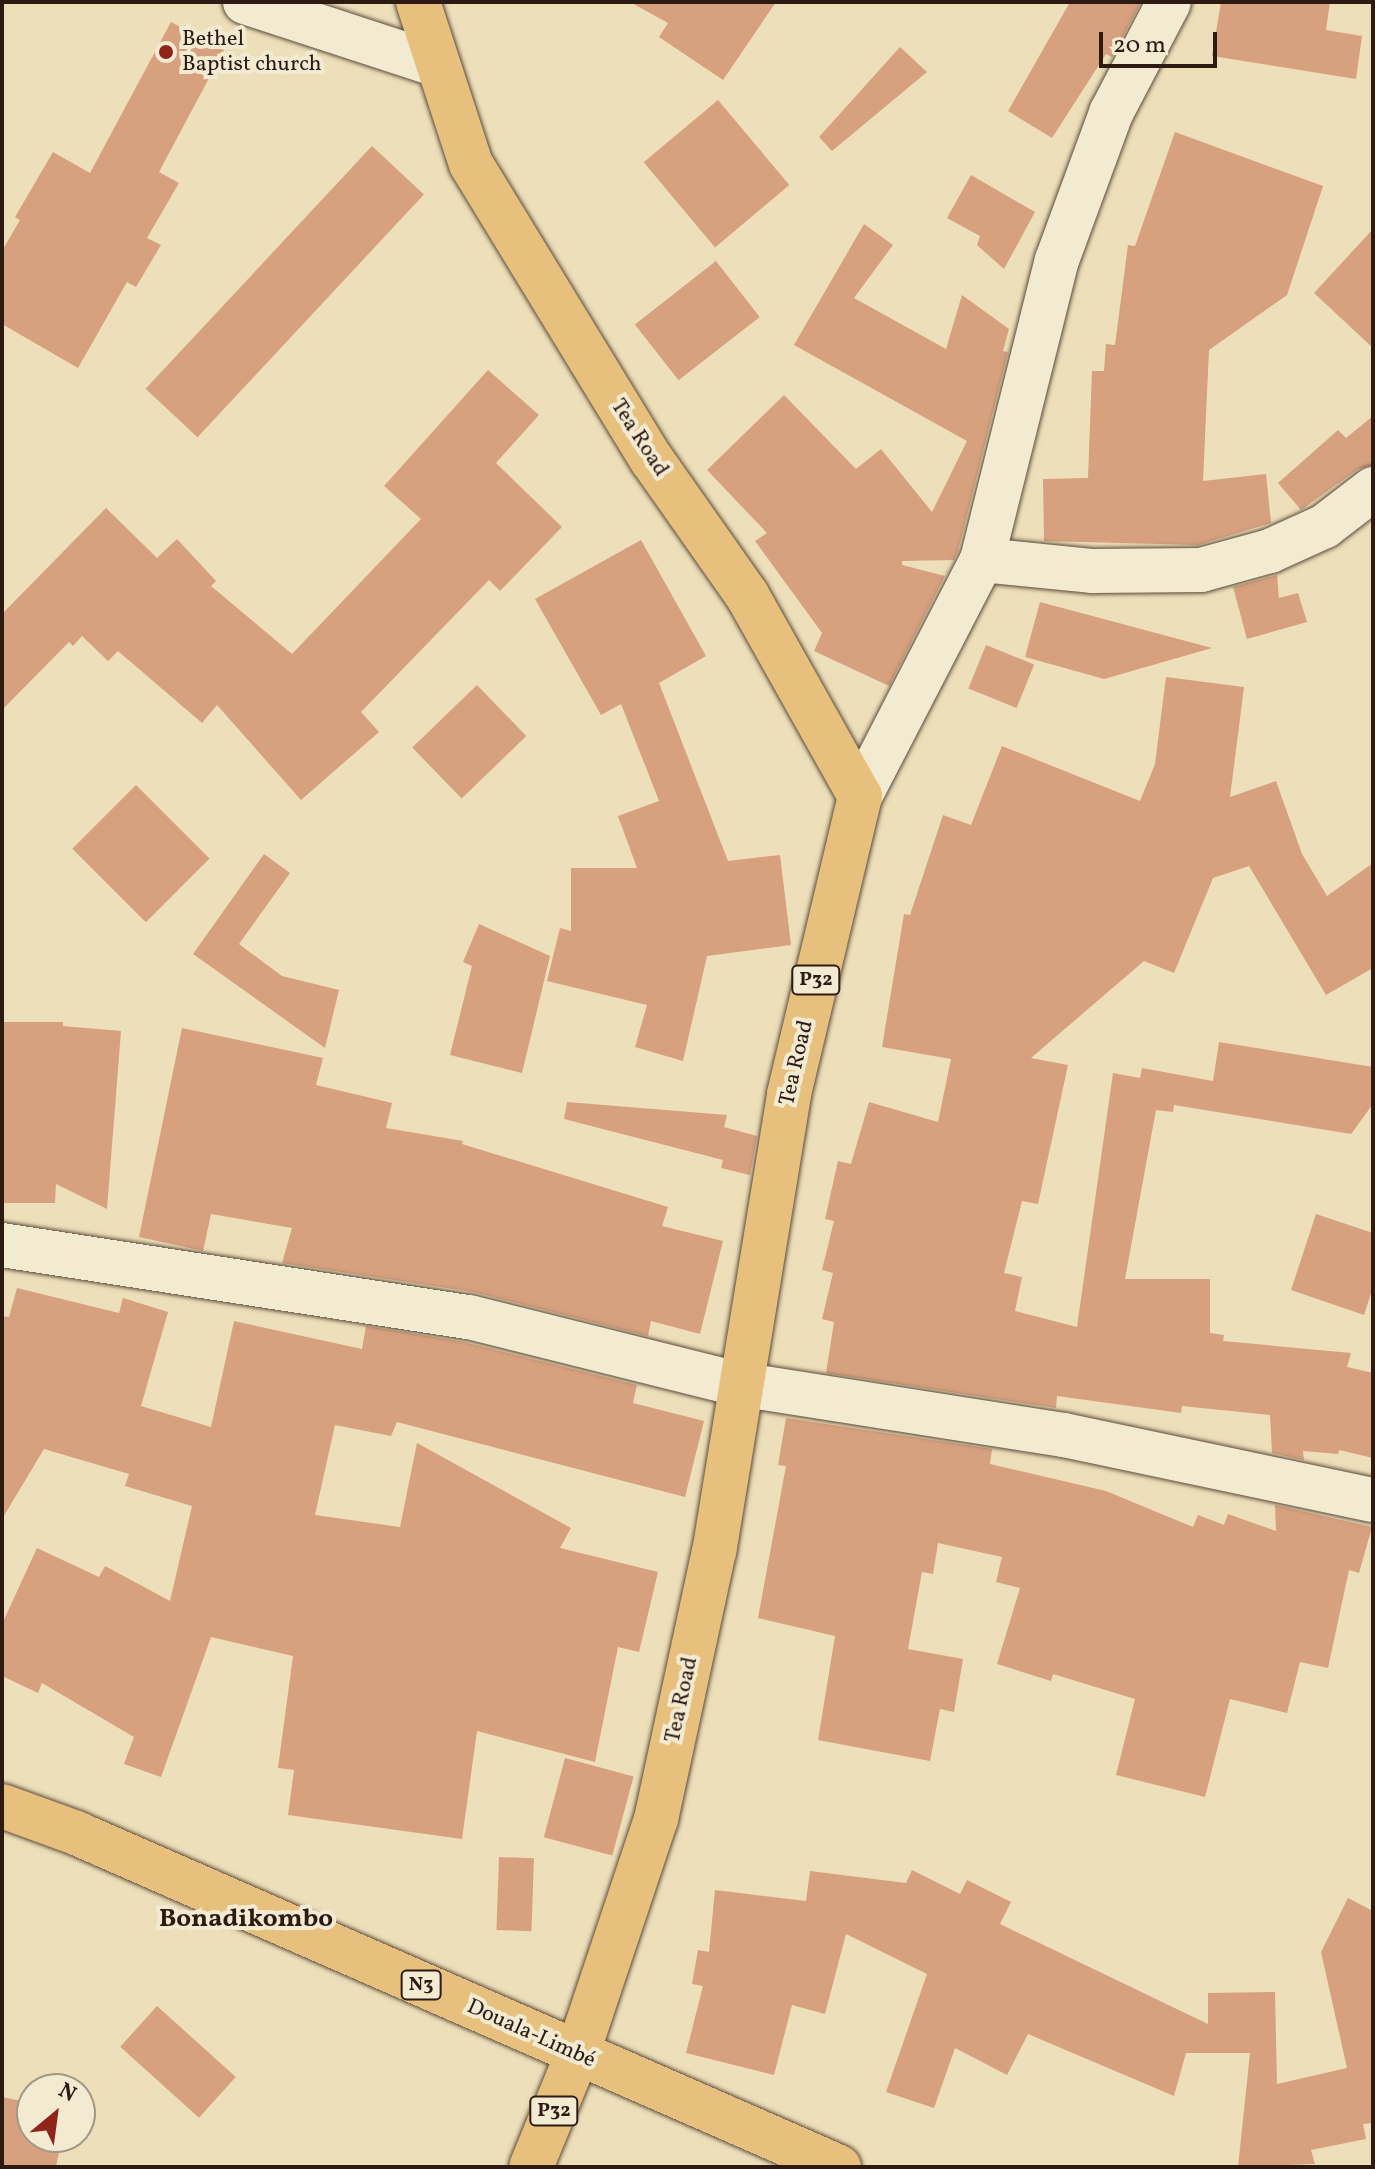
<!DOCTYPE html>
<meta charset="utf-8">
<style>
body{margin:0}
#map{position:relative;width:1375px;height:2169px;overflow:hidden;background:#eddfb9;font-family:Vollkorn,serif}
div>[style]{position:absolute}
.building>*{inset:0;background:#d7a17f;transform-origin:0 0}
.roads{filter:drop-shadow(0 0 2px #5c4b3c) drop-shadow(0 0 2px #5c4b3c)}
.minor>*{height:44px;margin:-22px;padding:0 22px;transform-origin:22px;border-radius:22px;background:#f3ead2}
.major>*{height:44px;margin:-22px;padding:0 22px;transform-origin:22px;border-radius:22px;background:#e6c07c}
.highway>*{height:44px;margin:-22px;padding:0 22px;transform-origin:22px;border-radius:22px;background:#e6c07c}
.dots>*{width:22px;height:22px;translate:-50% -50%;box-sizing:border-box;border:4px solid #f3ead2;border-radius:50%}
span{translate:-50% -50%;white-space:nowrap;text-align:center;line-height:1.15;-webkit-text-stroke:8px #f3ead2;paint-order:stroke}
.shield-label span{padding:2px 6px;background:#f3ead2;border:2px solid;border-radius:6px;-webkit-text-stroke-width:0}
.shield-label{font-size:20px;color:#2c1a13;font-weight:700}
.poi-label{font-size:22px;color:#2c1a13}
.left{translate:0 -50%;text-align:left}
.street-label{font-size:22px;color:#2c1a13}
.quarter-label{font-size:26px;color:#2c1a13;font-weight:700}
.frame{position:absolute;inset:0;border:4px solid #2c1a13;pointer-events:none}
.north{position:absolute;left:16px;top:2073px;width:80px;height:80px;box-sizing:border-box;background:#f3ead2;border:2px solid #a39786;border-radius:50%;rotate:29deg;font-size:22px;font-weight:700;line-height:32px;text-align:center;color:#2c1a13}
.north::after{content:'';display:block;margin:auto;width:28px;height:36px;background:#8f2418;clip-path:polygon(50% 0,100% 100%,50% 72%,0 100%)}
.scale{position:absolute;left:1099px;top:32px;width:118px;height:36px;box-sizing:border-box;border:4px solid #2c1a13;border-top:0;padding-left:10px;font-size:24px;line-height:28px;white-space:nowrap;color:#2c1a13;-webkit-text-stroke:6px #f3ead2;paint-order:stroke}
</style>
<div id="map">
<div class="building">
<div style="clip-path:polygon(630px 2px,776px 2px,723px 80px,659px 37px,668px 23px)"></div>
<div style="clip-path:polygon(1070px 2px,1141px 2px,1112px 57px,1106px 54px,1052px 138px,1008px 111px)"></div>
<div style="clip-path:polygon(1221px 2px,1330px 2px,1326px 30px,1362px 36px,1356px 79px,1212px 56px)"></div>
<div style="clip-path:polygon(171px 22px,224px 50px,159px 172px,179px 183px,147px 238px,161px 245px,136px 287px,127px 282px,78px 368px,2px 324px,2px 251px,20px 220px,15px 217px,53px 152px,90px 173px)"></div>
<div style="clip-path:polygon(900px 47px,927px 72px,832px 151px,819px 137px)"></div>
<div style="left:718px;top:100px;width:111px;height:97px;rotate:50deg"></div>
<div style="clip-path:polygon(1175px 132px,1323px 186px,1287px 295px,1209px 350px,1203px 481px,1266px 474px,1271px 523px,1198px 545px,1044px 541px,1043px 479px,1088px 478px,1092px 371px,1104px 371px,1106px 344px,1115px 345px,1128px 245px,1135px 246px)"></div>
<div style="left:372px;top:146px;width:71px;height:332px;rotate:43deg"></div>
<div style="clip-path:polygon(971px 175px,1035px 212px,1004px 269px,977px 245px,980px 236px,947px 218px)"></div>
<div style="clip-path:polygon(864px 224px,893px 245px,854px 298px,946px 349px,962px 295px,1009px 329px,1003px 351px,1008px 352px,958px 551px,954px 560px,902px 561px,902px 565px,945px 576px,889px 686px,814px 651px,822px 633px,755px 541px,767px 533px,707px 470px,784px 395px,856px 469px,881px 449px,932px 512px,967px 441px,794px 345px)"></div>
<div style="clip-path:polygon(1373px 229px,1373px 348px,1314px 293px)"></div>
<div style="left:716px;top:261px;width:71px;height:103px;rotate:52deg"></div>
<div style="clip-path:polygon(488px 370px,539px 415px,496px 463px,562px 527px,500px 591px,489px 580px,361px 712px,379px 732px,301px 800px,217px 705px,202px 723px,118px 651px,108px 661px,82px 636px,73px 646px,69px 642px,2px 710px,2px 614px,106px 508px,157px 558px,177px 539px,216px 581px,211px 586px,292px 654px,421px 519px,384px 486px)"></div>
<div style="clip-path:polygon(1373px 416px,1373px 465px,1358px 469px,1301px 510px,1278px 483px,1338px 430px,1346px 438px)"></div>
<div style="clip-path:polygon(641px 540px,706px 656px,659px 683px,728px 861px,780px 855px,791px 945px,707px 956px,683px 1061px,635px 1047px,647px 1005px,547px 981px,560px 928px,571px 931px,571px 868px,637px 868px,618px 816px,659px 801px,621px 704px,601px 715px,535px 599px)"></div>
<div style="clip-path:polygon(1277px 575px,1279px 598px,1298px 593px,1307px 622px,1247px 639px,1233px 587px)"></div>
<div style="clip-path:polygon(1040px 602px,1212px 648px,1104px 679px,1025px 657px)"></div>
<div style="left:986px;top:645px;width:52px;height:47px;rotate:22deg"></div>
<div style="clip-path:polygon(1166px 677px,1244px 687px,1230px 797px,1276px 781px,1302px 854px,1327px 896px,1373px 863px,1373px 968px,1326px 995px,1249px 866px,1213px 878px,1174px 973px,1144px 961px,1031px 1058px,1068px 1065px,1038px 1204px,1022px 1201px,1004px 1273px,1022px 1277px,1015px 1311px,1077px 1327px,1113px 1073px,1140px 1078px,1142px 1068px,1213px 1081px,1219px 1042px,1373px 1067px,1373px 1104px,1351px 1134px,1174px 1105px,1173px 1112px,1156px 1110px,1125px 1279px,1210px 1279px,1210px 1333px,1224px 1335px,1223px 1341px,1351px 1353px,1347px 1367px,1373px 1373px,1373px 1458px,1339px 1450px,1338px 1454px,1303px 1451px,1304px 1460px,1272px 1453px,1270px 1415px,1182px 1406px,1181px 1413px,1057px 1396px,1056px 1408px,826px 1373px,834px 1322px,822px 1319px,833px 1273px,822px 1270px,834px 1221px,825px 1219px,838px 1161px,851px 1164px,869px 1102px,938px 1122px,951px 1059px,882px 1047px,904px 914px,910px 915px,943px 815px,971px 825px,1002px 746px,1140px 801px,1155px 764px)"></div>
<div style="left:477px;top:685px;width:71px;height:90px;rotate:46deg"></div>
<div style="left:136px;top:785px;width:104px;height:90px;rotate:45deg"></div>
<div style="clip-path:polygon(264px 854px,290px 873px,239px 944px,282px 976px,339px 990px,325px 1048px,193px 954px)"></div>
<div style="clip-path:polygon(479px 924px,550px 956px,522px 1073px,450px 1055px,472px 966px,463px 962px)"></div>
<div style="clip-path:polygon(3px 1022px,63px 1022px,63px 1026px,121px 1031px,107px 1209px,56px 1184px,55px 1203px,2px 1203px)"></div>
<div style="clip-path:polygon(182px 1028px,323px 1058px,316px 1085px,392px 1103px,386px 1128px,463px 1141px,462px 1144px,668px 1207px,662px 1226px,723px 1241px,700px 1334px,651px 1321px,648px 1336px,473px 1292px,282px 1263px,292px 1228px,211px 1214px,203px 1251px,139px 1237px)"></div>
<div style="clip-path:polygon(567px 1102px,727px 1115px,724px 1127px,757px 1136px,750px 1175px,721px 1168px,723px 1160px,564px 1119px)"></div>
<div style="clip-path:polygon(1316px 1214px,1373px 1233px,1373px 1287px,1364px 1315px,1291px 1290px)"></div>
<div style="clip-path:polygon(17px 1288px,119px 1313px,123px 1298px,168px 1312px,141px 1406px,211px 1427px,234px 1321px,362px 1349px,366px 1326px,464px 1342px,637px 1385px,633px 1403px,704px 1421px,685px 1497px,397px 1422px,391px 1436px,335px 1425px,315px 1515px,400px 1527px,417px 1443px,571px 1528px,560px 1548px,658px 1572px,639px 1652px,618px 1647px,595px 1762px,477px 1731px,462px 1839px,288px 1815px,294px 1770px,278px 1768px,293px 1656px,211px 1637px,161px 1777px,124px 1764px,134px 1737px,42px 1683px,38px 1693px,2px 1676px,2px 1624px,37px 1548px,99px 1577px,105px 1566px,170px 1601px,192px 1506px,125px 1486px,129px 1474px,44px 1449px,2px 1519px,2px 1316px,9px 1317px)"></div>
<div style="clip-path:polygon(786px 1418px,992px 1449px,990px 1464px,1106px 1491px,1193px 1527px,1198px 1515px,1224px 1525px,1228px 1514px,1276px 1531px,1275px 1505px,1372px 1527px,1359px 1573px,1349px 1570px,1328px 1668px,1300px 1662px,1287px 1713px,1230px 1699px,1205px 1797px,1116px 1775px,1135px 1699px,1053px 1674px,1051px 1681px,997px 1664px,1020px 1588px,996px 1582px,1002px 1557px,938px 1543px,933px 1574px,922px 1572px,908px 1649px,963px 1659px,954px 1712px,940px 1709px,930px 1761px,818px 1740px,835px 1636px,758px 1618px,786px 1466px,778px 1465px)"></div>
<div style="left:565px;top:1758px;width:71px;height:82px;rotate:15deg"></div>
<div style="left:499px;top:1857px;width:35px;height:73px;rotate:2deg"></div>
<div style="clip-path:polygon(912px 1870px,960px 1894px,967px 1880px,1011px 1902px,1000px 1924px,1208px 2024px,1208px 1993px,1275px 1992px,1277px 2084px,1347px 2068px,1321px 1952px,1348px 1898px,1373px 1911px,1373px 2123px,1363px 2124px,1366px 2139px,1311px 2150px,1315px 2164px,1238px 2167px,1250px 2053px,1186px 2053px,1174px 2096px,1028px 2034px,1007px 2075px,955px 2048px,934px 2108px,886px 2092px,927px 1974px,846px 1934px,825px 2014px,792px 2005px,774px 2075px,686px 2053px,703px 1986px,692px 1984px,698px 1950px,709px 1952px,715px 1890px,806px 1901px,810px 1871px,906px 1883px)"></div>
<div style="left:157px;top:2006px;width:106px;height:55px;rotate:42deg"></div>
<div style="clip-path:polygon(2px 2097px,32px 2103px,32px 2137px,62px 2137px,56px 2167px,2px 2167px)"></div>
</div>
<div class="roads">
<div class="minor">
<div style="left:245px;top:2px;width:203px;rotate:18.1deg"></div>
<div style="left:982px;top:560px;width:112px;rotate:5.7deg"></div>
<div style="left:1093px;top:571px;width:108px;rotate:-0.5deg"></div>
<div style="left:1201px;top:570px;width:72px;rotate:-15.4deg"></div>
<div style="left:1270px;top:551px;width:60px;rotate:-24.4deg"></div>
<div style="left:1325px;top:526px;width:61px;rotate:-37.6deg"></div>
<div style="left:860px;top:796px;width:266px;rotate:-62.7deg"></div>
<div style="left:982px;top:560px;width:309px;rotate:-76deg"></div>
<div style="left:1057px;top:260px;width:157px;rotate:-69.8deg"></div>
<div style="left:1111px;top:113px;width:125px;rotate:-62.4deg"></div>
<div style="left:2px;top:1245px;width:473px;rotate:8.8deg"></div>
<div style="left:469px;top:1317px;width:277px;rotate:14deg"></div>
<div style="left:738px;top:1384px;width:330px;rotate:8.9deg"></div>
<div style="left:1064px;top:1435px;width:316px;rotate:11.9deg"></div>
</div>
<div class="major">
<div style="left:418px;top:2px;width:170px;rotate:71.9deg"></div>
<div style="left:471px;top:164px;width:347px;rotate:58.6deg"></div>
<div style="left:652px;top:460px;width:165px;rotate:54.9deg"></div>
<div style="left:747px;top:595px;width:231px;rotate:60.7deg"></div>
<div style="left:860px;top:796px;width:307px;rotate:103.4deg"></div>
<div style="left:789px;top:1095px;width:462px;rotate:99.3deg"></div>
<div style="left:714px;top:1551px;width:274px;rotate:102.2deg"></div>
<div style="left:656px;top:1819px;width:249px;rotate:108.5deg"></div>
<div style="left:577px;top:2055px;width:121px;rotate:112.3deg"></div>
</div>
<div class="highway">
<div style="left:2px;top:1806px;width:79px;rotate:20deg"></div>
<div style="left:76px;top:1833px;width:833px;rotate:23.64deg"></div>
</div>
</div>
<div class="dots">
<div style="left:166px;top:52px;background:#8f2418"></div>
</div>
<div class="shield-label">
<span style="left:816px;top:980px">P32</span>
<span style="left:421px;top:1985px">N3</span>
<span style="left:554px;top:2111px">P32</span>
</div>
<div class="poi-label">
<span class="left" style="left:182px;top:52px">Bethel<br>Baptist church</span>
</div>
<div class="street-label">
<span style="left:639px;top:438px;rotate:57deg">Tea Road</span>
<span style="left:797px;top:1063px;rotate:-77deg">Tea Road</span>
<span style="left:682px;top:1700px;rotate:-78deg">Tea Road</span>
<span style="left:531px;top:2034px;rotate:24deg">Douala-Limbé</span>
</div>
<div class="quarter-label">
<span style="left:246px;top:1920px">Bonadikombo</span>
</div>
<div class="frame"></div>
<div class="north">N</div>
<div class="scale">20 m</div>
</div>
